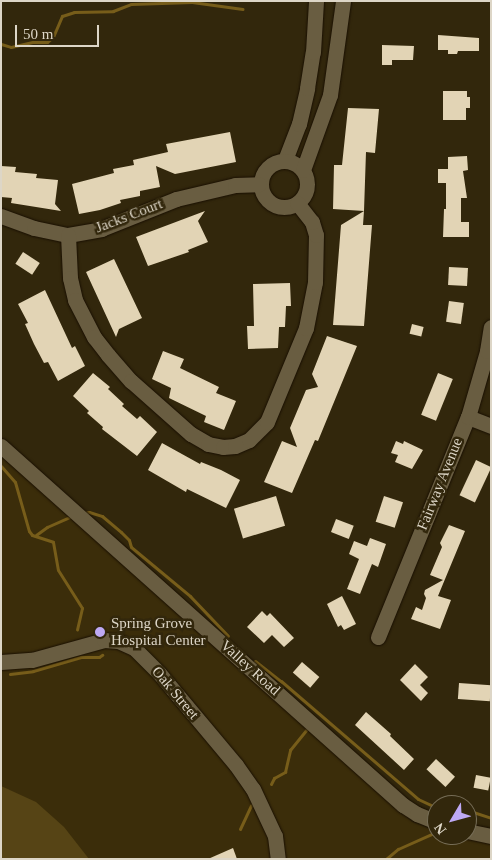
<!DOCTYPE html>
<style>
body{margin:0}
#map{position:relative;width:492px;height:860px;overflow:hidden;background:#32270c;font-family:"Times New Roman",serif}
div>[style]{position:absolute}
.built>*{inset:0;background:#3b2d0a}
.green>*{inset:0;background:#564415}
.stream>*{height:3px;margin:-1.5px;padding:0 1.5px;transform-origin:1.5px;border-radius:1.5px;background:#775d1a}
.building>*{inset:0;background:#e2d4b5;transform-origin:0 0}
.roads{filter:drop-shadow(0 0 1px #190f00) drop-shadow(0 0 1px #190f00)}
.minor>*{height:15px;margin:-7.5px;padding:0 7.5px;transform-origin:7.5px;border-radius:7.5px;background:#695d41}
.minor>.ring{margin:-7.5px;padding:0;box-sizing:content-box;background:none;border:15px solid #695d41;border-radius:50%}
.dots>*{width:14px;height:14px;translate:-50% -50%;box-sizing:border-box;border:2px solid #32270c;border-radius:50%}
span{translate:-50% -50%;white-space:nowrap;text-align:center;line-height:1.15;-webkit-text-stroke:5px #32270c;paint-order:stroke}
.street-label{font-size:15px;color:#ddd6c7}
.poi-label{font-size:15px;color:#ddd6c7}
.left{translate:0 -50%;text-align:left}
.frame{position:absolute;inset:0;border:2px solid #ddd6c7;pointer-events:none}
.north{position:absolute;left:427px;top:795px;width:50px;height:50px;box-sizing:border-box;background:#32270c;border:1px solid #766d57;border-radius:50%;rotate:233deg;font-size:14px;font-weight:700;line-height:20px;text-align:center;color:#ddd6c7}
.north::after{content:'';display:block;margin:auto;width:18px;height:22px;background:#bea9f4;clip-path:polygon(50% 0,100% 100%,50% 72%,0 100%)}
.scale{position:absolute;left:15px;top:25px;width:84px;height:22px;box-sizing:border-box;border:2px solid #ddd6c7;border-top:0;padding-left:6px;font-size:15px;line-height:18px;white-space:nowrap;color:#ddd6c7;-webkit-text-stroke:4px #32270c;paint-order:stroke}
</style>
<div id="map">
<div class="built">
<div style="clip-path:polygon(1px 455px,412px 822px,437px 831px,437px 835px,455px 835px,491px 843px,491px 859px,1px 859px)"></div>
</div>
<div class="green">
<div style="clip-path:polygon(1px 786px,36px 802px,64px 827px,89px 859px,1px 859px)"></div>
</div>
<div class="stream">
<div style="left:1px;top:44px;width:10px;rotate:17deg"></div>
<div style="left:11px;top:47px;width:23px;rotate:-13deg"></div>
<div style="left:33px;top:42px;width:14px"></div>
<div style="left:47px;top:42px;width:8px;rotate:-40deg"></div>
<div style="left:53px;top:37px;width:23px;rotate:-67deg"></div>
<div style="left:62px;top:16px;width:13px;rotate:-18deg"></div>
<div style="left:74px;top:12px;width:39px;rotate:-1deg"></div>
<div style="left:113px;top:11px;width:19px;rotate:-21deg"></div>
<div style="left:131px;top:4px;width:61px;rotate:-1.9deg"></div>
<div style="left:192px;top:2px;width:51px;rotate:7.8deg"></div>
<div style="left:1px;top:466px;width:21px;rotate:49deg"></div>
<div style="left:15px;top:482px;width:51px;rotate:74.1deg"></div>
<div style="left:29px;top:531px;width:5px;rotate:53deg"></div>
<div style="left:32px;top:535px;width:22px;rotate:18deg"></div>
<div style="left:53px;top:542px;width:28px;rotate:80deg"></div>
<div style="left:58px;top:570px;width:45px;rotate:57.7deg"></div>
<div style="left:82px;top:608px;width:22px;rotate:103deg"></div>
<div style="left:84px;top:513px;width:5px;rotate:-11deg"></div>
<div style="left:89px;top:512px;width:14px;rotate:17deg"></div>
<div style="left:102px;top:516px;width:25px;rotate:40deg"></div>
<div style="left:121px;top:532px;width:11px;rotate:45deg"></div>
<div style="left:129px;top:540px;width:7px;rotate:74deg"></div>
<div style="left:131px;top:547px;width:77px;rotate:39.7deg"></div>
<div style="left:190px;top:596px;width:55px;rotate:46.5deg"></div>
<div style="left:36px;top:535px;width:14px;rotate:-36deg"></div>
<div style="left:47px;top:527px;width:27px;rotate:-24deg"></div>
<div style="left:255px;top:661px;width:33px;rotate:38deg"></div>
<div style="left:281px;top:681px;width:181px;rotate:40.7deg"></div>
<div style="left:418px;top:799px;width:21px;rotate:25deg"></div>
<div style="left:10px;top:674px;width:23px;rotate:-7deg"></div>
<div style="left:33px;top:671px;width:50px;rotate:-16.3deg"></div>
<div style="left:81px;top:657px;width:18px"></div>
<div style="left:99px;top:657px;width:4px;rotate:-34deg"></div>
<div style="left:271px;top:784px;width:7px;rotate:-63deg"></div>
<div style="left:274px;top:778px;width:13px;rotate:-29deg"></div>
<div style="left:285px;top:772px;width:23px;rotate:-77deg"></div>
<div style="left:290px;top:750px;width:26px;rotate:-51deg"></div>
<div style="left:473px;top:812px;width:19px;rotate:18deg"></div>
<div style="left:240px;top:829px;width:26px;rotate:-65deg"></div>
<div style="left:386px;top:859px;width:16px;rotate:-40deg"></div>
<div style="left:398px;top:849px;width:42px;rotate:-24.1deg"></div>
</div>
<div class="building">
<div style="clip-path:polygon(438px 35px,479px 38px,479px 51px,458px 51px,457px 54px,448px 54px,448px 50px,438px 50px)"></div>
<div style="clip-path:polygon(382px 45px,414px 46px,413px 60px,392px 60px,392px 65px,382px 65px)"></div>
<div style="clip-path:polygon(443px 91px,467px 91px,467px 97px,470px 97px,470px 108px,466px 108px,466px 120px,443px 120px)"></div>
<div style="clip-path:polygon(348px 108px,379px 109px,375px 153px,366px 152px,364px 211px,333px 209px,334px 165px,342px 165px)"></div>
<div style="clip-path:polygon(230px 132px,236px 162px,175px 174px,156px 166px,160px 187px,140px 191px,140px 196px,120px 200px,121px 203px,100px 210px,79px 214px,72px 184px,114px 173px,113px 169px,134px 165px,133px 160px,168px 152px,166px 144px)"></div>
<div style="clip-path:polygon(467px 156px,468px 170px,463px 171px,467px 198px,461px 198px,461px 222px,469px 222px,469px 237px,443px 237px,444px 209px,446px 209px,446px 183px,438px 183px,438px 169px,448px 169px,448px 157px)"></div>
<div style="clip-path:polygon(1px 166px,16px 167px,15px 172px,37px 174px,36px 178px,58px 180px,55px 204px,61px 211px,11px 203px,12px 198px,1px 197px)"></div>
<div style="clip-path:polygon(205px 211px,198px 221px,208px 242px,188px 250px,189px 252px,148px 266px,136px 237px)"></div>
<div style="clip-path:polygon(364px 211px,363px 225px,372px 225px,364px 326px,333px 325px,341px 225px)"></div>
<div style="left:23px;top:252px;width:20px;height:14px;rotate:33deg"></div>
<div style="clip-path:polygon(114px 259px,142px 318px,119px 329px,116px 337px,86px 272px)"></div>
<div style="left:449px;top:267px;width:19px;height:18px;rotate:3deg"></div>
<div style="clip-path:polygon(290px 283px,291px 306px,286px 306px,285px 327px,279px 327px,278px 348px,248px 349px,247px 326px,254px 326px,253px 284px)"></div>
<div style="clip-path:polygon(45px 290px,72px 348px,75px 346px,85px 366px,58px 381px,48px 362px,44px 363px,34px 344px,25px 324px,28px 323px,18px 304px)"></div>
<div style="left:449px;top:301px;width:15px;height:21px;rotate:8deg"></div>
<div style="left:412px;top:324px;width:12px;height:10px;rotate:14deg"></div>
<div style="clip-path:polygon(327px 336px,357px 346px,318px 441px,315px 440px,292px 493px,264px 482px,282px 441px,297px 447px,290px 428px,306px 390px,318px 387px,312px 374px)"></div>
<div style="clip-path:polygon(163px 351px,184px 359px,180px 368px,219px 387px,216px 393px,236px 401px,224px 430px,204px 422px,206px 416px,169px 398px,171px 388px,152px 379px)"></div>
<div style="clip-path:polygon(93px 373px,110px 387px,108px 389px,124px 404px,122px 406px,137px 419px,140px 416px,157px 432px,137px 456px,102px 429px,103px 427px,87px 413px,89px 411px,73px 396px)"></div>
<div style="left:438px;top:373px;width:16px;height:45px;rotate:22deg"></div>
<div style="clip-path:polygon(396px 441px,403px 444px,404px 441px,423px 450px,412px 469px,395px 462px,398px 455px,391px 453px)"></div>
<div style="clip-path:polygon(162px 443px,200px 464px,201px 462px,221px 470px,240px 480px,226px 508px,187px 489px,186px 492px,148px 470px)"></div>
<div style="left:476px;top:460px;width:17px;height:39px;rotate:25deg"></div>
<div style="left:276px;top:496px;width:31px;height:44px;rotate:73deg"></div>
<div style="left:384px;top:496px;width:20px;height:27px;rotate:18deg"></div>
<div style="left:336px;top:519px;width:19px;height:14px;rotate:21deg"></div>
<div style="clip-path:polygon(449px 525px,465px 531px,438px 596px,451px 600px,440px 629px,411px 619px,416px 607px,422px 610px,426px 598px,424px 594px,425px 590px,443px 580px,430px 575px,442px 547px,440px 543px)"></div>
<div style="clip-path:polygon(370px 538px,386px 544px,378px 567px,372px 564px,360px 594px,347px 589px,359px 559px,349px 554px,354px 541px,367px 546px)"></div>
<div style="clip-path:polygon(342px 596px,356px 624px,344px 630px,341px 625px,338px 627px,327px 604px)"></div>
<div style="clip-path:polygon(262px 611px,267px 616px,270px 613px,294px 638px,284px 647px,272px 635px,264px 643px,247px 627px)"></div>
<div style="left:302px;top:662px;width:23px;height:14px;rotate:41deg"></div>
<div style="clip-path:polygon(415px 664px,428px 677px,420px 685px,428px 693px,421px 701px,400px 680px)"></div>
<div style="left:459px;top:683px;width:32px;height:16px;rotate:4deg"></div>
<div style="clip-path:polygon(366px 712px,391px 734px,390px 736px,414px 759px,404px 770px,355px 725px)"></div>
<div style="left:436px;top:759px;width:26px;height:14px;rotate:43deg"></div>
<div style="left:476px;top:775px;width:15px;height:13px;rotate:11deg"></div>
<div style="clip-path:polygon(233px 848px,237px 859px,208px 859px)"></div>
</div>
<div class="roads">
<div class="minor">
<div style="left:285px;top:160px;width:39px;rotate:-69deg"></div>
<div style="left:299px;top:124px;width:37px;rotate:-77deg"></div>
<div style="left:307px;top:88px;width:36px;rotate:-81deg"></div>
<div style="left:313px;top:52px;width:51px;rotate:-86.6deg"></div>
<div class="ring" style="left:261px;top:161px;width:31px;height:31px"></div>
<div style="left:303px;top:170px;width:80px;rotate:-70.2deg"></div>
<div style="left:330px;top:95px;width:95px;rotate:-82.1deg"></div>
<div style="left:1px;top:216px;width:35px;rotate:20deg"></div>
<div style="left:34px;top:228px;width:35px;rotate:12deg"></div>
<div style="left:68px;top:235px;width:34px;rotate:-10deg"></div>
<div style="left:101px;top:229px;width:81px;rotate:-21.8deg"></div>
<div style="left:176px;top:199px;width:61px;rotate:-13.3deg"></div>
<div style="left:235px;top:185px;width:24px;rotate:-2deg"></div>
<div style="left:68px;top:235px;width:43px;rotate:87.3deg"></div>
<div style="left:70px;top:278px;width:23px;rotate:77deg"></div>
<div style="left:75px;top:300px;width:42px;rotate:62.8deg"></div>
<div style="left:94px;top:337px;width:23px;rotate:52deg"></div>
<div style="left:108px;top:355px;width:35px;rotate:49deg"></div>
<div style="left:131px;top:381px;width:80px;rotate:41.5deg"></div>
<div style="left:191px;top:434px;width:20px;rotate:30deg"></div>
<div style="left:208px;top:444px;width:15px;rotate:11deg"></div>
<div style="left:223px;top:447px;width:12px;rotate:-5deg"></div>
<div style="left:235px;top:446px;width:15px;rotate:-23deg"></div>
<div style="left:249px;top:440px;width:25px;rotate:-45deg"></div>
<div style="left:267px;top:422px;width:102px;rotate:-67.5deg"></div>
<div style="left:306px;top:328px;width:47px;rotate:-78.9deg"></div>
<div style="left:315px;top:282px;width:47px;rotate:-88.8deg"></div>
<div style="left:316px;top:235px;width:14px;rotate:-107deg"></div>
<div style="left:312px;top:222px;width:24px;rotate:-128deg"></div>
<div style="left:468px;top:417px;width:25px;rotate:21deg"></div>
<div style="left:1px;top:446px;width:539px;rotate:41.77deg"></div>
<div style="left:403px;top:805px;width:17px;rotate:33deg"></div>
<div style="left:417px;top:814px;width:22px;rotate:22deg"></div>
<div style="left:378px;top:637px;width:238px;rotate:-67.8deg"></div>
<div style="left:468px;top:417px;width:69px;rotate:-73.9deg"></div>
<div style="left:487px;top:351px;width:24px;rotate:-81deg"></div>
<div style="left:1px;top:662px;width:31px;rotate:-4deg"></div>
<div style="left:32px;top:660px;width:75px;rotate:-15.5deg"></div>
<div style="left:104px;top:640px;width:14px;rotate:4deg"></div>
<div style="left:118px;top:641px;width:17px;rotate:24deg"></div>
<div style="left:134px;top:648px;width:35px;rotate:45deg"></div>
<div style="left:159px;top:673px;width:120px;rotate:50.1deg"></div>
<div style="left:236px;top:765px;width:29px;rotate:55deg"></div>
<div style="left:253px;top:789px;width:52px;rotate:64.9deg"></div>
<div style="left:275px;top:836px;width:23px;rotate:83deg"></div>
<div style="left:467px;top:831px;width:25px;rotate:12deg"></div>
</div>
</div>
<div class="dots">
<div style="left:100px;top:632px;background:#bea9f4"></div>
</div>
<div class="street-label">
<span style="left:129px;top:216px;rotate:-21deg">Jacks Court</span>
<span style="left:440px;top:484px;rotate:-68deg">Fairway Avenue</span>
<span style="left:250px;top:668px;rotate:42deg">Valley Road</span>
<span style="left:175px;top:693px;rotate:50deg">Oak Street</span>
</div>
<div class="poi-label">
<span class="left" style="left:111px;top:632px">Spring Grove<br>Hospital Center</span>
</div>
<div class="frame"></div>
<div class="north">N</div>
<div class="scale">50 m</div>
</div>
